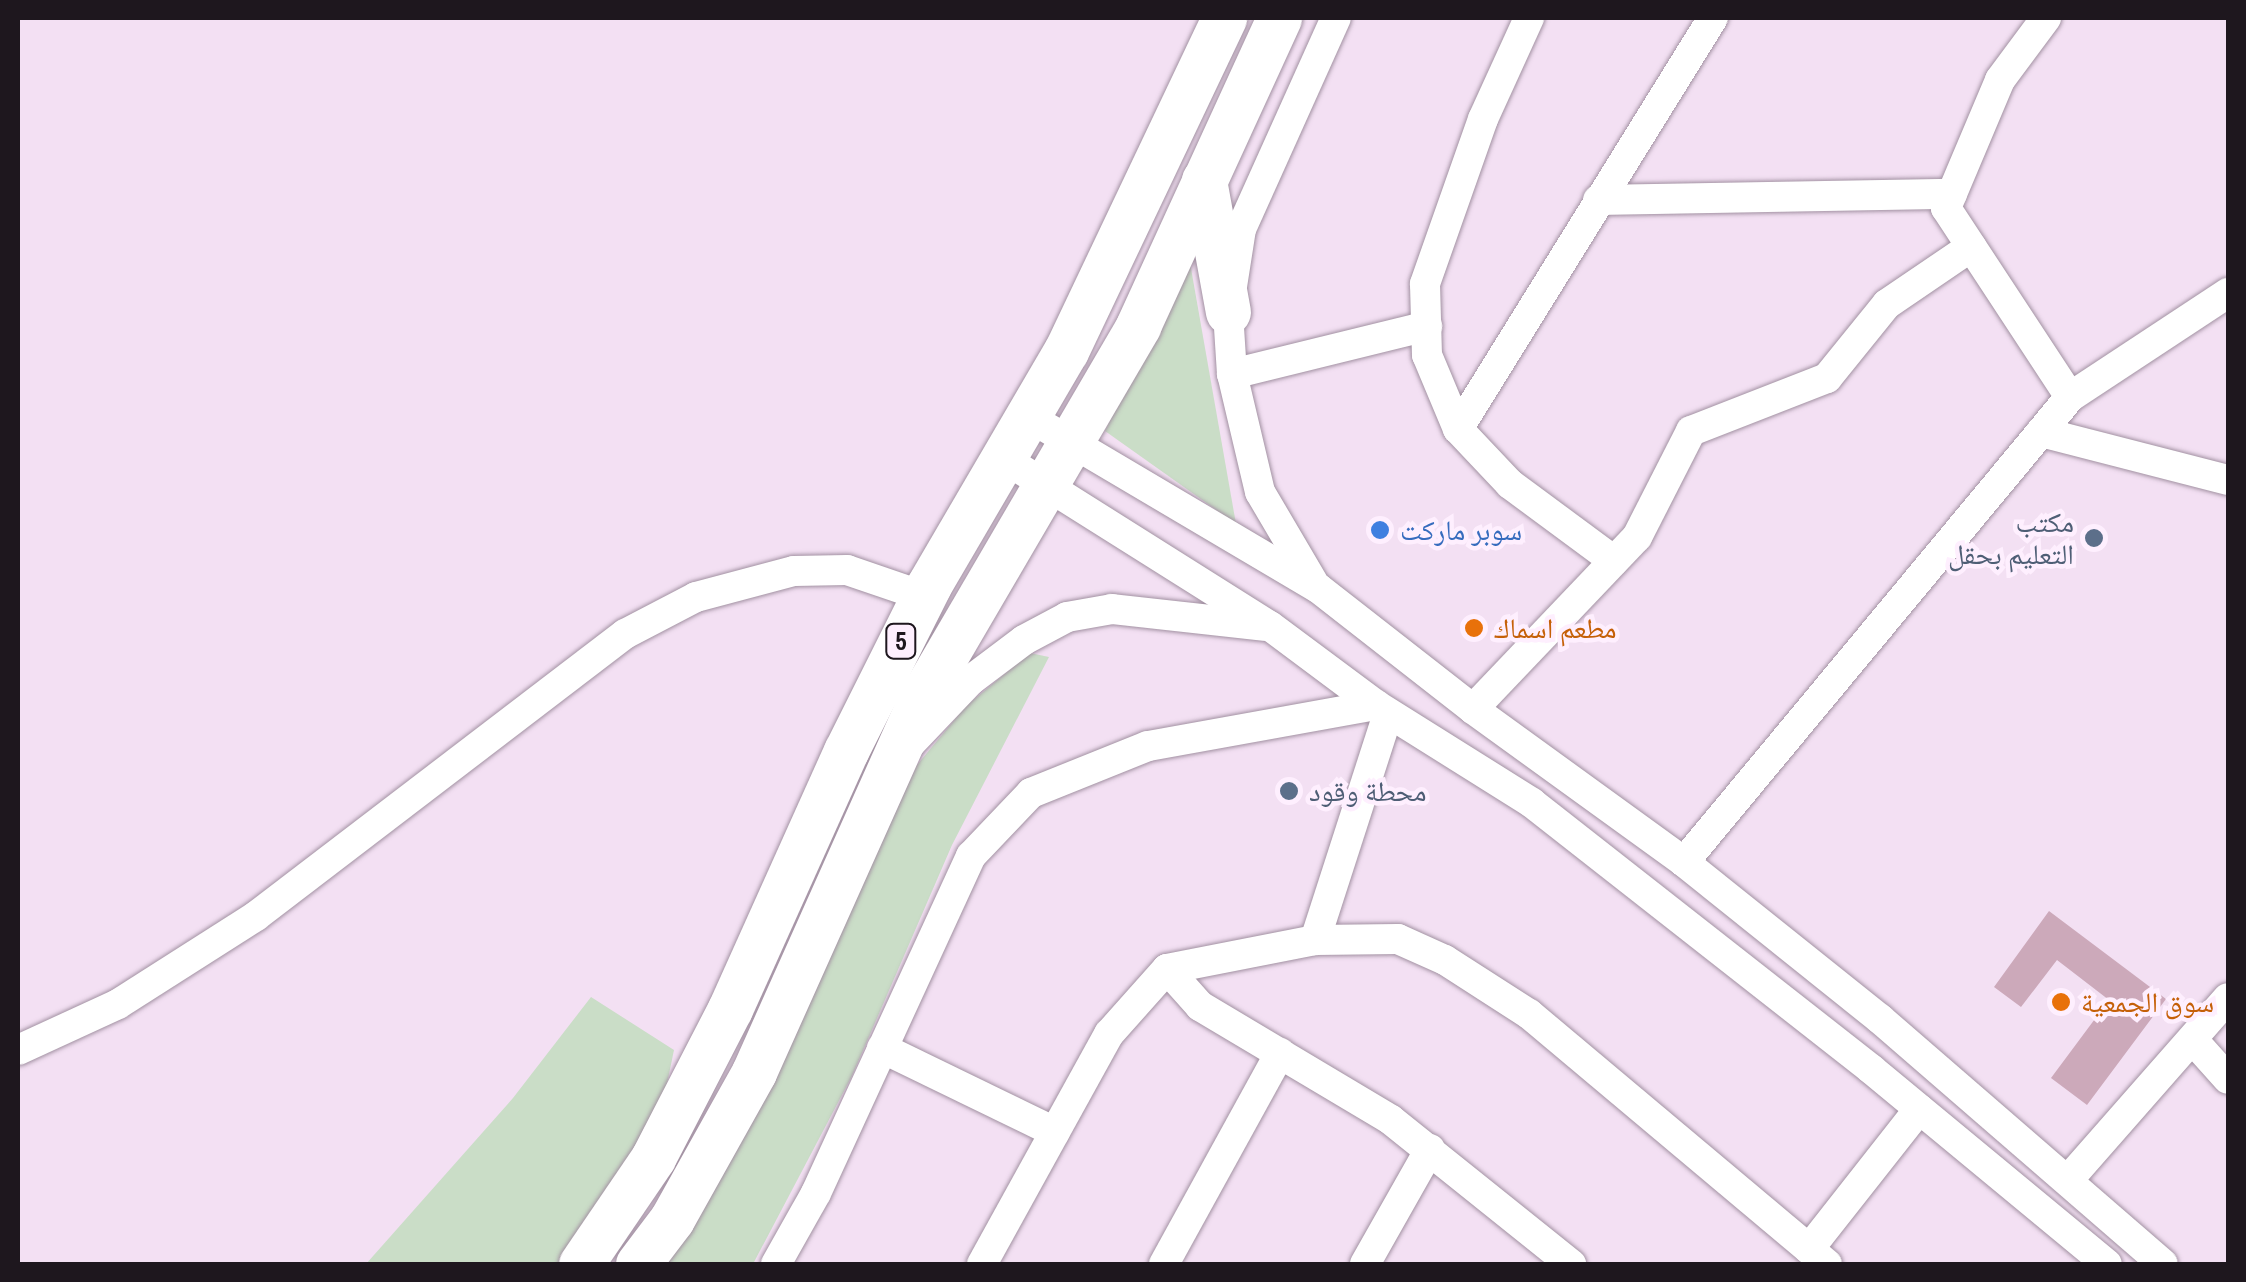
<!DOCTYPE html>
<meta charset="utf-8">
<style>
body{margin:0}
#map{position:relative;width:2246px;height:1282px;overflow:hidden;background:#f3e0f3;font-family:"Archivo Narrow","Noto Naskh Arabic",sans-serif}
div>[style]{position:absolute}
.green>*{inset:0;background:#caddc7}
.building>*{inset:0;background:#cca9ba}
.roads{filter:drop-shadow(0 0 2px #a291a2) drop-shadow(0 0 2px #a291a2)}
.minor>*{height:30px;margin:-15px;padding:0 15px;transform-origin:15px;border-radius:15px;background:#fff}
.highway>*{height:45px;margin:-22.5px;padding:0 22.5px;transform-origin:22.5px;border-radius:22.5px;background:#fff}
.dots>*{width:28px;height:28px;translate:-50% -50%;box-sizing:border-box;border:5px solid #feeffe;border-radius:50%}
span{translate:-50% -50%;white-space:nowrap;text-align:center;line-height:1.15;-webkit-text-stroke:9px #feeffe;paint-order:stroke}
.shield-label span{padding:2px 8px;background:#feeffe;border:2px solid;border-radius:8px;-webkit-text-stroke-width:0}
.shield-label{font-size:25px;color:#1e171e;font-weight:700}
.service-label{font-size:28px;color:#4e5e75}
.right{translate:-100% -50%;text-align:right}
.left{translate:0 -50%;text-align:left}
.shop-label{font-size:28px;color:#366cbe}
.food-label{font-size:28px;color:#c56008}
.frame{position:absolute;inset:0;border:20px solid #1e171e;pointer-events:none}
</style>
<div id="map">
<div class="green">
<div style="clip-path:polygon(1189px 257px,1236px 524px,1105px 431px)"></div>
<div style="clip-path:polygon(1030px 653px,1049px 657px,952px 845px,852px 1076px,753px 1264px,659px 1264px,829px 957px,917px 765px,966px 706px)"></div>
<div style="clip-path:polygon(591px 997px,674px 1050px,662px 1108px,561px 1264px,366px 1264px,513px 1098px)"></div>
</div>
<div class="building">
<div style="clip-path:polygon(2049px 911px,2166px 999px,2087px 1105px,2051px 1078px,2109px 1000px,2057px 960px,2021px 1007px,1994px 987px)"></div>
</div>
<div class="roads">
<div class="minor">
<div style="left:1529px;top:18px;width:111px;rotate:114.5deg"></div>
<div style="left:1483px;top:119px;width:175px;rotate:109.4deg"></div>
<div style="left:1425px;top:284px;width:71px;rotate:88.4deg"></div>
<div style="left:1427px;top:355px;width:80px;rotate:67.3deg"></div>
<div style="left:1458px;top:429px;width:76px;rotate:46.6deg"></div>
<div style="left:1510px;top:484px;width:129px;rotate:36.5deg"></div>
<div style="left:2046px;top:18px;width:77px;rotate:126.6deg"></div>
<div style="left:2000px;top:80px;width:139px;rotate:112.9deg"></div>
<div style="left:1946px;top:208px;width:226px;rotate:56.7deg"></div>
<div style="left:1598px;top:200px;width:354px;rotate:-1deg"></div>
<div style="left:1232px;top:374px;width:201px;rotate:-13.8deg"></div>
<div style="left:1027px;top:416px;width:338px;rotate:30.6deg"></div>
<div style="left:1318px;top:588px;width:197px;rotate:38deg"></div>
<div style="left:1473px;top:709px;width:261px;rotate:35.9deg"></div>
<div style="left:1684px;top:862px;width:251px;rotate:38.7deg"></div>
<div style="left:1880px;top:1019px;width:374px;rotate:40.9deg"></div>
<div style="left:1458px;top:429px;width:484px;rotate:-58.2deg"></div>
<div style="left:2041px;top:432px;width:193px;rotate:14.4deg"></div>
<div style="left:1003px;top:458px;width:315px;rotate:32.2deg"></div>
<div style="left:1270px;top:626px;width:132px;rotate:36.7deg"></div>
<div style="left:1376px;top:705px;width:184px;rotate:32.1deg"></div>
<div style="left:1532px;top:803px;width:431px;rotate:38.1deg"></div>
<div style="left:1871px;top:1069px;width:306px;rotate:39.6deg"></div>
<div style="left:1313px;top:582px;width:104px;rotate:-120.5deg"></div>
<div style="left:1260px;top:492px;width:121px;rotate:-103.3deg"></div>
<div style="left:1232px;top:374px;width:62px;rotate:-93.7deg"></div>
<div style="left:1228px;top:312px;width:84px;rotate:-81.1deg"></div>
<div style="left:1241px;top:229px;width:231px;rotate:-65.8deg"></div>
<div style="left:1473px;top:709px;width:238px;rotate:-46.4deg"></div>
<div style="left:1637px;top:537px;width:119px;rotate:-63deg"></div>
<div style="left:1691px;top:431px;width:146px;rotate:-21.3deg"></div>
<div style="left:1827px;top:378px;width:95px;rotate:-51deg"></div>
<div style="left:1887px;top:304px;width:102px;rotate:-34.2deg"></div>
<div style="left:910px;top:744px;width:88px;rotate:-46.4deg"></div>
<div style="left:971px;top:680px;width:66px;rotate:-37deg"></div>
<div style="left:1024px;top:640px;width:49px;rotate:-28.1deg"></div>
<div style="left:1067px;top:617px;width:46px;rotate:-10.1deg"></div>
<div style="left:1112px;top:609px;width:154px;rotate:6.3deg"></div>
<div style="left:1684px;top:862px;width:604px;rotate:-50.3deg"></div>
<div style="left:2070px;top:397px;width:189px;rotate:-33.4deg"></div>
<div style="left:1315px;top:940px;width:237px;rotate:-72.1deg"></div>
<div style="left:1167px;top:969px;width:50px;rotate:48.3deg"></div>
<div style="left:1200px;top:1006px;width:222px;rotate:30.8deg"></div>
<div style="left:1391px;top:1120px;width:231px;rotate:38.7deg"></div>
<div style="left:2193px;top:1040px;width:52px;rotate:48.1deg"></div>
<div style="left:882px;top:1048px;width:192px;rotate:25.9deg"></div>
<div style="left:18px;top:1050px;width:110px;rotate:-24.7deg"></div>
<div style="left:118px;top:1004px;width:164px;rotate:-32.5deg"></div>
<div style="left:256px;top:916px;width:464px;rotate:-37.4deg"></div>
<div style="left:625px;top:634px;width:80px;rotate:-27.5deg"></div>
<div style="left:696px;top:597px;width:101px;rotate:-14.9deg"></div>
<div style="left:794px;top:571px;width:53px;rotate:-1.1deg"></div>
<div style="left:847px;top:570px;width:80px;rotate:18.9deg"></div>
<div style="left:2068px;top:1180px;width:242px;rotate:-48.7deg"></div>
<div style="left:1809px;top:1249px;width:178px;rotate:-51.8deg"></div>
<div style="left:776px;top:1264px;width:81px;rotate:-60.6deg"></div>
<div style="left:816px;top:1193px;width:371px;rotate:-65.3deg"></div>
<div style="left:971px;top:856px;width:87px;rotate:-46.4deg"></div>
<div style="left:1031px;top:793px;width:126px;rotate:-21.9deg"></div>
<div style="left:1148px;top:746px;width:232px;rotate:-10.2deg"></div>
<div style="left:982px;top:1264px;width:263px;rotate:-61.1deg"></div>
<div style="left:1109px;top:1034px;width:87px;rotate:-48.3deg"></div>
<div style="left:1167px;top:969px;width:151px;rotate:-11.1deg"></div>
<div style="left:1315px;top:940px;width:83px;rotate:-0.7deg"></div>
<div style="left:1398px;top:939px;width:51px;rotate:24.1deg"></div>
<div style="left:1445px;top:960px;width:100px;rotate:32.7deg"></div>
<div style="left:1529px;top:1014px;width:389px;rotate:40deg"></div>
<div style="left:1164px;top:1264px;width:241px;rotate:-61.2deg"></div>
<div style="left:1365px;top:1264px;width:132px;rotate:-60.5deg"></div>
</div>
<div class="highway">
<div style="left:1204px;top:180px;width:134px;rotate:79.7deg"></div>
<div style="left:581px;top:1264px;width:128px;rotate:-55.8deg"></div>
<div style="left:653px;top:1158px;width:168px;rotate:-62.7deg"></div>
<div style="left:730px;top:1009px;width:283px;rotate:-65.8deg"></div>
<div style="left:846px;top:751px;width:186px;rotate:-63.4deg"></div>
<div style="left:929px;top:585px;width:271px;rotate:-59.7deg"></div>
<div style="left:1066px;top:351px;width:369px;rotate:-64.6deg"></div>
<div style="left:638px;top:1264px;width:56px;rotate:-52.9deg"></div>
<div style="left:672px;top:1219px;width:168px;rotate:-60.8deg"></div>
<div style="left:754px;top:1072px;width:410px;rotate:-65.9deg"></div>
<div style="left:921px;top:698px;width:431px;rotate:-59.7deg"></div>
<div style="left:1138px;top:326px;width:339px;rotate:-65.4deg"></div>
</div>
</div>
<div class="dots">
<div style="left:1380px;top:530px;background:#3f7fe0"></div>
<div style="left:2094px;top:538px;background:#5c6f8a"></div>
<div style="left:1474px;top:628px;background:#e8710a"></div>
<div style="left:1289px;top:791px;background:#5c6f8a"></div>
<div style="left:2061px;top:1002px;background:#e8710a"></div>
</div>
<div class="shield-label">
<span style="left:901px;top:641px">5</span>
</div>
<div class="service-label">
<span class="right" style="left:2074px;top:538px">مكتب<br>التعليم بحقل</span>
<span class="left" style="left:1309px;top:791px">محطة وقود</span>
</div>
<div class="shop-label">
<span class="left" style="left:1400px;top:530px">سوبر ماركت</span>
</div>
<div class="food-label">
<span class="left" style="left:1494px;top:628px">مطعم اسماك</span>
<span class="left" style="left:2081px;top:1002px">سوق الجمعية</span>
</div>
<div class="frame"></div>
</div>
